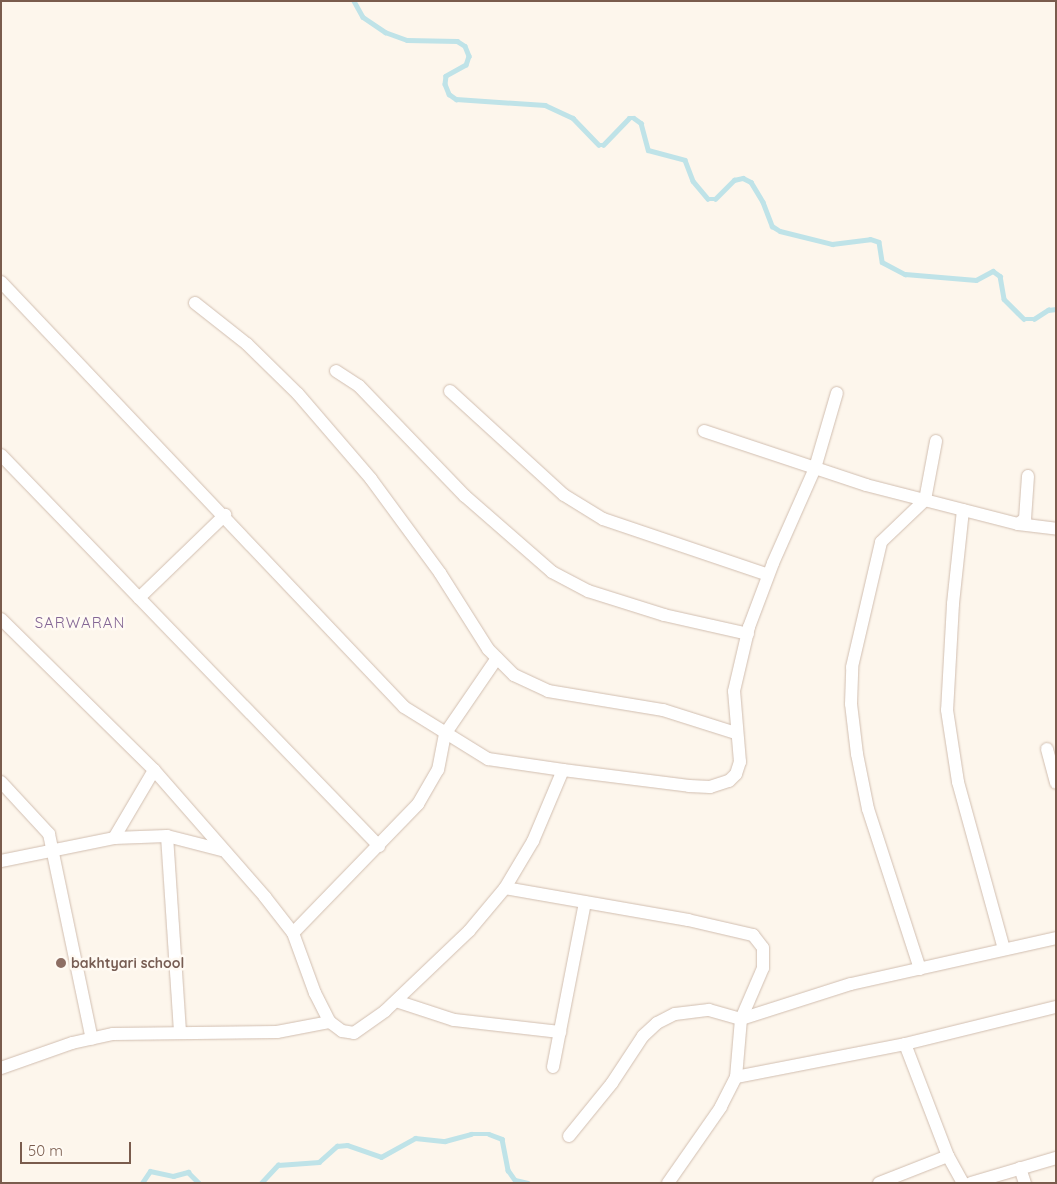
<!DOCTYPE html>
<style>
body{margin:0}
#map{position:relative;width:1057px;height:1184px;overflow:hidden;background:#fdf6ec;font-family:Quicksand,sans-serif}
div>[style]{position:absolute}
.stream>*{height:4.5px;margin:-2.25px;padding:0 2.25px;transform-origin:2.25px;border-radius:2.25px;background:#bfe3e8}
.roads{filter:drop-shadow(0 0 1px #d1beb0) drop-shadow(0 0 1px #d1beb0)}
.street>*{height:12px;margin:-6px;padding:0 6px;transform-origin:6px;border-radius:6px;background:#fff}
.dots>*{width:14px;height:14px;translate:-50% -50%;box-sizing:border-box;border:2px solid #fffaf3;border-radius:50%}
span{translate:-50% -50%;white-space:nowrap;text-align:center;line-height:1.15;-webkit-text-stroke:5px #fffaf3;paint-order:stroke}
.education-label{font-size:14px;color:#785e54;font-weight:700}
.left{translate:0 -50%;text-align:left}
.neighbourhood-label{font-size:15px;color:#846695;letter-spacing:1px}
.frame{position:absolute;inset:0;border:2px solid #7a5c4d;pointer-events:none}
.scale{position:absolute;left:20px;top:1142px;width:111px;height:22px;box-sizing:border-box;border:2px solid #7a5c4d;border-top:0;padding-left:6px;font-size:15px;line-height:18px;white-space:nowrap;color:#7a5c4d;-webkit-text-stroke:4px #fffaf3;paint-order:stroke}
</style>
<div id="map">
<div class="stream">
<div style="left:354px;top:1px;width:18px;rotate:61deg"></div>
<div style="left:363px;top:17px;width:27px;rotate:34deg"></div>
<div style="left:385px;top:32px;width:23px;rotate:20deg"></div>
<div style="left:407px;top:40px;width:50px;rotate:1.1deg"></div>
<div style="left:457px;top:41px;width:9px;rotate:32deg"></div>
<div style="left:465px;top:46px;width:11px;rotate:68deg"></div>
<div style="left:469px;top:56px;width:9px;rotate:108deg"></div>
<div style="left:466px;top:65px;width:23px;rotate:151deg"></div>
<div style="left:446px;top:76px;width:8px;rotate:97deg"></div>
<div style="left:445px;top:84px;width:11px;rotate:68deg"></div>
<div style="left:449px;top:94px;width:9px;rotate:36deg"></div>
<div style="left:456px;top:99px;width:89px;rotate:3.9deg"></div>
<div style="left:545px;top:105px;width:31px;rotate:25deg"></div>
<div style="left:573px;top:118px;width:37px;rotate:46deg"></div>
<div style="left:599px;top:145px;width:4px"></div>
<div style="left:603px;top:145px;width:37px;rotate:-46deg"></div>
<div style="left:629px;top:118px;width:5px"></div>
<div style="left:634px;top:118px;width:9px;rotate:36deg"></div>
<div style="left:641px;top:123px;width:28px;rotate:75deg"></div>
<div style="left:648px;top:150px;width:38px;rotate:15deg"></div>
<div style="left:685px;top:160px;width:22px;rotate:69deg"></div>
<div style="left:693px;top:181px;width:23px;rotate:50deg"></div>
<div style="left:708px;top:199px;width:7px"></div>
<div style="left:715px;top:199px;width:27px;rotate:-45deg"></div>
<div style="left:734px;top:180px;width:9px;rotate:-13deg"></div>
<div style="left:743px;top:178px;width:9px;rotate:27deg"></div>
<div style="left:751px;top:182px;width:23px;rotate:59deg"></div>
<div style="left:763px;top:202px;width:26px;rotate:69deg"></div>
<div style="left:772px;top:226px;width:9px;rotate:32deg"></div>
<div style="left:780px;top:231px;width:54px;rotate:14deg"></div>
<div style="left:832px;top:244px;width:38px;rotate:-7deg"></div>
<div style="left:870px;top:239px;width:9px;rotate:18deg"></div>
<div style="left:879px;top:242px;width:20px;rotate:81deg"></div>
<div style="left:882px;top:262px;width:26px;rotate:28deg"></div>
<div style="left:905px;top:274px;width:71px;rotate:4.8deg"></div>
<div style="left:976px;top:280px;width:19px;rotate:-28deg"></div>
<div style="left:993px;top:271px;width:9px;rotate:36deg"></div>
<div style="left:1000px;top:276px;width:23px;rotate:80deg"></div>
<div style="left:1004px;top:299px;width:28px;rotate:45deg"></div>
<div style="left:1024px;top:319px;width:10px"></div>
<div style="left:1034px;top:319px;width:17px;rotate:-33deg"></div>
<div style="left:1048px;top:310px;width:8px;rotate:-7deg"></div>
<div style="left:142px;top:1183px;width:14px;rotate:-56deg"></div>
<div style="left:150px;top:1171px;width:24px;rotate:12deg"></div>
<div style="left:173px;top:1176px;width:16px;rotate:-15deg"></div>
<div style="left:188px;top:1172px;width:16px;rotate:45deg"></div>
<div style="left:261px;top:1183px;width:25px;rotate:-47deg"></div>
<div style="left:278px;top:1165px;width:41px;rotate:-4.2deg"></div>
<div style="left:319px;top:1162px;width:24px;rotate:-42deg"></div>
<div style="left:337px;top:1146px;width:10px;rotate:-6deg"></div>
<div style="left:347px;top:1145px;width:36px;rotate:19deg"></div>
<div style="left:381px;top:1157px;width:39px;rotate:-29deg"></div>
<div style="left:415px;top:1138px;width:30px;rotate:6deg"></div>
<div style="left:445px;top:1141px;width:27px;rotate:-15deg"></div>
<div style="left:471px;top:1134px;width:18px"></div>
<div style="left:489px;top:1134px;width:14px;rotate:21deg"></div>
<div style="left:502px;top:1139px;width:32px;rotate:79deg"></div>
<div style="left:508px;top:1170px;width:12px;rotate:55deg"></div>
<div style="left:515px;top:1180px;width:13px;rotate:13deg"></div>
</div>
<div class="roads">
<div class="street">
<div style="left:1px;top:282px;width:586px;rotate:46.52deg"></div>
<div style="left:404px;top:707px;width:99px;rotate:31.8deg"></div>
<div style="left:488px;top:759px;width:76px;rotate:8.3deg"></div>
<div style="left:563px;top:770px;width:127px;rotate:7.2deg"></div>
<div style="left:689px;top:786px;width:21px;rotate:3deg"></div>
<div style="left:710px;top:787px;width:20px;rotate:-18deg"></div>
<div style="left:729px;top:781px;width:10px;rotate:-45deg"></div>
<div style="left:736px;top:774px;width:13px;rotate:-72deg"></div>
<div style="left:740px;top:762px;width:71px;rotate:-94.8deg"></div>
<div style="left:734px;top:691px;width:66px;rotate:-76.8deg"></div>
<div style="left:749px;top:627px;width:68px;rotate:-69.4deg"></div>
<div style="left:773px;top:563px;width:104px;rotate:-66.1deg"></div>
<div style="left:815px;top:468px;width:78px;rotate:-73.7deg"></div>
<div style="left:195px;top:303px;width:66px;rotate:38.3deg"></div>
<div style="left:247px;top:344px;width:71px;rotate:44.4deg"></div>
<div style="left:298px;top:394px;width:112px;rotate:49.3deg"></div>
<div style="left:371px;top:479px;width:117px;rotate:53.7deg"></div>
<div style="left:440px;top:573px;width:90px;rotate:57.7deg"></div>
<div style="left:488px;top:649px;width:37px;rotate:45deg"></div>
<div style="left:514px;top:675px;width:38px;rotate:25deg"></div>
<div style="left:548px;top:691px;width:117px;rotate:9.4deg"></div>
<div style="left:663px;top:710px;width:77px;rotate:17.5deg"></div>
<div style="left:336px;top:371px;width:27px;rotate:33deg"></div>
<div style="left:359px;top:386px;width:153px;rotate:46.1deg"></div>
<div style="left:465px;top:496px;width:116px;rotate:41.1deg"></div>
<div style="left:552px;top:572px;width:41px;rotate:27.8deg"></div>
<div style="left:588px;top:591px;width:80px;rotate:17.5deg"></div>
<div style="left:664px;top:615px;width:86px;rotate:12.7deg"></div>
<div style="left:450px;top:391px;width:154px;rotate:42.4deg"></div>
<div style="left:564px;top:495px;width:46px;rotate:31.6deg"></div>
<div style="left:603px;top:519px;width:174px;rotate:18.7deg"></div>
<div style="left:704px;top:431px;width:171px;rotate:18.4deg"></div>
<div style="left:866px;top:485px;width:157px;rotate:14.4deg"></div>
<div style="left:1018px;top:524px;width:9px;rotate:-36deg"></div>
<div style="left:1025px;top:519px;width:43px;rotate:-86deg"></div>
<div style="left:1px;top:455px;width:544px;rotate:45.97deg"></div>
<div style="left:963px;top:510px;width:95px;rotate:96.1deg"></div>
<div style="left:953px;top:604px;width:106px;rotate:93.2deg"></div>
<div style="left:947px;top:710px;width:73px;rotate:81.3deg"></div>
<div style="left:958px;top:782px;width:173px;rotate:74.6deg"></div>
<div style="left:1018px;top:524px;width:38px;rotate:7deg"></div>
<div style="left:139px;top:598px;width:120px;rotate:-44deg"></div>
<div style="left:1px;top:619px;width:215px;rotate:44.6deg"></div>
<div style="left:154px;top:770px;width:169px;rotate:48.8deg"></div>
<div style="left:265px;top:897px;width:46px;rotate:52.1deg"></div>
<div style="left:293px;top:933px;width:64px;rotate:69.9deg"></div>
<div style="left:315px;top:993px;width:33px;rotate:63deg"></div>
<div style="left:330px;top:1022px;width:15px;rotate:37deg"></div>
<div style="left:342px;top:1031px;width:12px;rotate:9deg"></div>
<div style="left:354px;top:1033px;width:38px;rotate:-35deg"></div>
<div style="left:385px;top:1011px;width:116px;rotate:-43.6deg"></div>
<div style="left:469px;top:931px;width:56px;rotate:-50.1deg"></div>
<div style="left:505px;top:888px;width:55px;rotate:-59.2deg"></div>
<div style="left:533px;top:841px;width:77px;rotate:-67.1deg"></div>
<div style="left:1047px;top:749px;width:35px;rotate:75deg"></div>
<div style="left:1px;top:782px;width:71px;rotate:47.3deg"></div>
<div style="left:49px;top:834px;width:209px;rotate:78.2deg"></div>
<div style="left:167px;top:836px;width:196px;rotate:86.2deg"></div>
<div style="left:114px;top:838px;width:79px;rotate:-59.5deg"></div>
<div style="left:1px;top:861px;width:115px;rotate:-11.5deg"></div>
<div style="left:114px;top:838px;width:53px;rotate:-2.2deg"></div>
<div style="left:167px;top:836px;width:57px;rotate:14.3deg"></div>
<div style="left:505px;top:888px;width:186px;rotate:9.9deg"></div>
<div style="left:688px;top:920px;width:67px;rotate:13deg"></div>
<div style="left:753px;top:935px;width:16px;rotate:52deg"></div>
<div style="left:763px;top:948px;width:20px;rotate:90deg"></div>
<div style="left:763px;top:968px;width:56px;rotate:113.3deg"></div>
<div style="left:741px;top:1019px;width:58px;rotate:94.9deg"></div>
<div style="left:736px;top:1077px;width:34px;rotate:117deg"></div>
<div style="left:721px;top:1107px;width:93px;rotate:124.9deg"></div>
<div style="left:293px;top:933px;width:180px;rotate:-45.9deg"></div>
<div style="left:418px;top:804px;width:39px;rotate:-60deg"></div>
<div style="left:438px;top:770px;width:37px;rotate:-79deg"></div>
<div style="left:445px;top:734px;width:92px;rotate:-55.6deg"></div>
<div style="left:920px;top:969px;width:168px;rotate:-108deg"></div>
<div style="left:868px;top:809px;width:56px;rotate:-101.3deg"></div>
<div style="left:857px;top:754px;width:50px;rotate:-96.8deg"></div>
<div style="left:851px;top:704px;width:37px;rotate:-88deg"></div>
<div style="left:852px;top:667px;width:128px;rotate:-76.9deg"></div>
<div style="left:881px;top:542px;width:61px;rotate:-43.7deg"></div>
<div style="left:925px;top:500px;width:60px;rotate:-79.4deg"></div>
<div style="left:396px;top:1001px;width:61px;rotate:18.1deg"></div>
<div style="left:454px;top:1020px;width:107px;rotate:6.5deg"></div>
<div style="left:905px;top:1044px;width:120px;rotate:69deg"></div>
<div style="left:948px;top:1156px;width:31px;rotate:61deg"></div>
<div style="left:553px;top:1067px;width:168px;rotate:-79deg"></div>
<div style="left:1px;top:1068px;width:75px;rotate:-19.4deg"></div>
<div style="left:72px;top:1043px;width:42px;rotate:-12.4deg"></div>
<div style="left:113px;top:1034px;width:164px;rotate:-0.7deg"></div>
<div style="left:277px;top:1032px;width:54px;rotate:-10.7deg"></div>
<div style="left:736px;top:1077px;width:172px;rotate:-11deg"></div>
<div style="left:905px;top:1044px;width:155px;rotate:-13.8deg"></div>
<div style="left:569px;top:1136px;width:68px;rotate:-50.9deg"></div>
<div style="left:612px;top:1083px;width:56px;rotate:-56.6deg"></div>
<div style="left:643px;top:1036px;width:19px;rotate:-43deg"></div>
<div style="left:657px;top:1023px;width:20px;rotate:-27deg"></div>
<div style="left:675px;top:1014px;width:34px;rotate:-7deg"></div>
<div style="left:709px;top:1010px;width:33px;rotate:16deg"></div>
<div style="left:741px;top:1019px;width:115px;rotate:-17.7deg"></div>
<div style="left:851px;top:984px;width:210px;rotate:-12.6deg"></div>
<div style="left:1020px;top:1168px;width:16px;rotate:72deg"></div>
<div style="left:879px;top:1183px;width:74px;rotate:-21.4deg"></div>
<div style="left:971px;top:1183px;width:89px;rotate:-16.4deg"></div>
</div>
</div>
<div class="dots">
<div style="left:61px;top:963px;background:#8d6e63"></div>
</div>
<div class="education-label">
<span class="left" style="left:71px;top:963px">bakhtyari school</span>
</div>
<div class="neighbourhood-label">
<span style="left:80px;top:623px">SARWARAN</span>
</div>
<div class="frame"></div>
<div class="scale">50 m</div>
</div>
